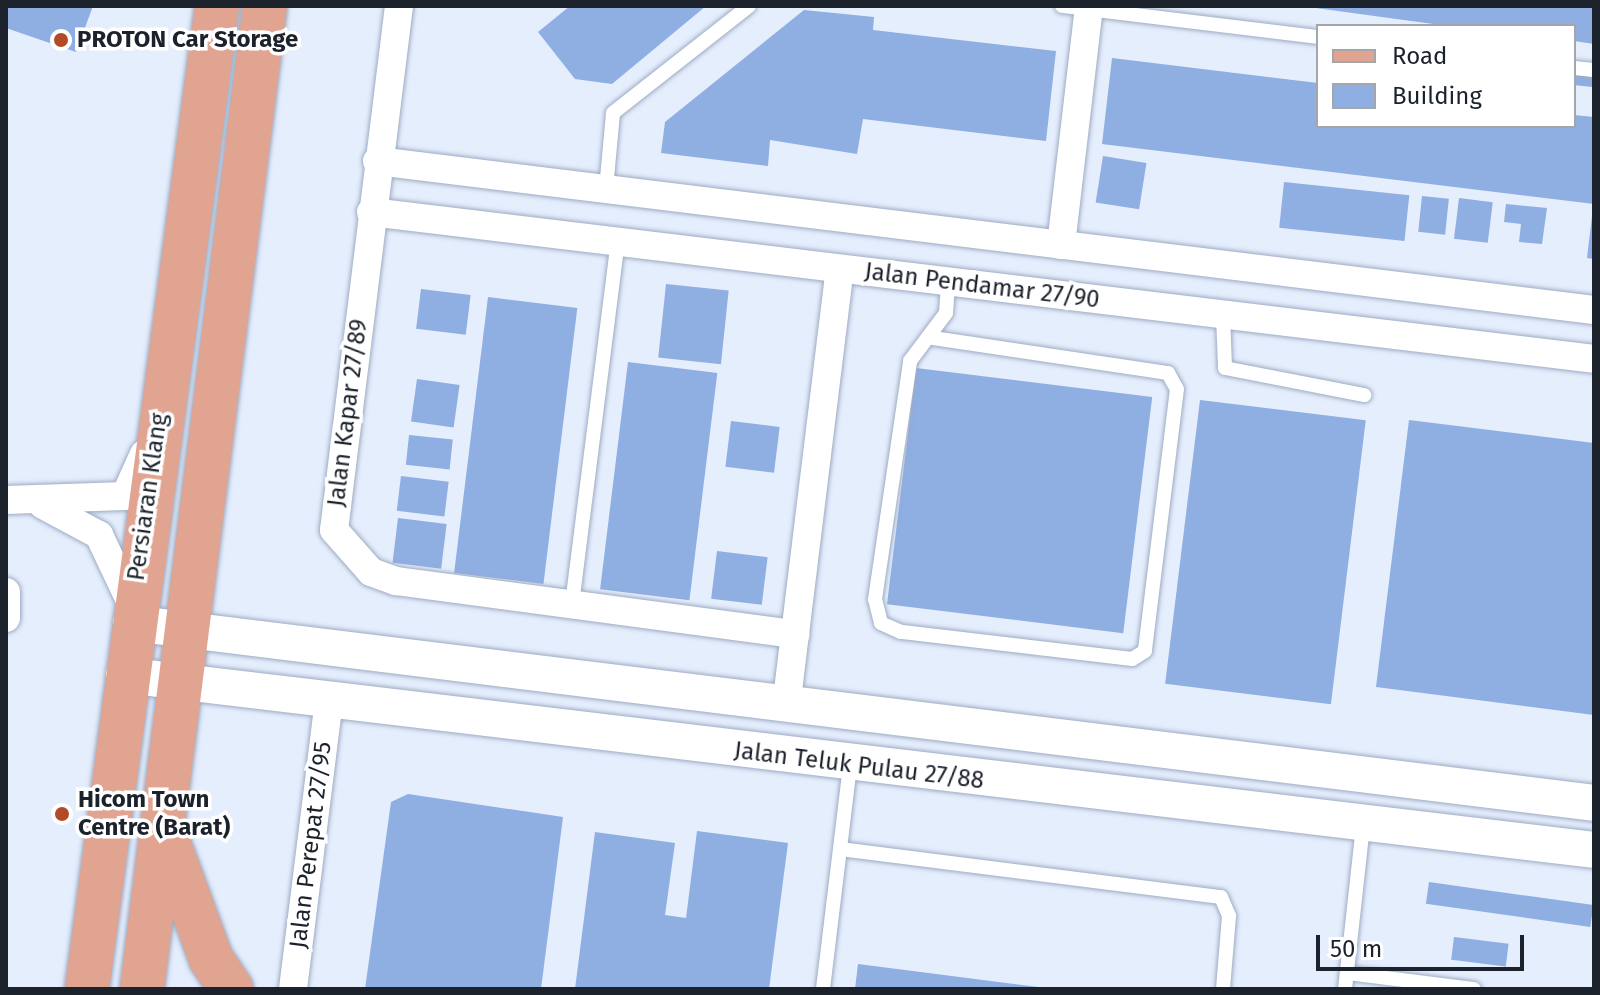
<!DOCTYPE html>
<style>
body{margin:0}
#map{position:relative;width:1600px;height:995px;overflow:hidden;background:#e5eefd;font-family:"Fira Sans",sans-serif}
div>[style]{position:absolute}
.building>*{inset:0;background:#8faee2;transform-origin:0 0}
.roads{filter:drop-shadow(0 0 2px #9dabc3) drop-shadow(0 0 2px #9dabc3)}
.service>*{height:14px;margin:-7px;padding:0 7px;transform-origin:7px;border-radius:7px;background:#fff}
.minor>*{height:28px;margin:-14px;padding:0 14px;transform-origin:14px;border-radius:14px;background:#fff}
.tertiary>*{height:36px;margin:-18px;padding:0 18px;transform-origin:18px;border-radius:18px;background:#fff}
.primary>*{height:44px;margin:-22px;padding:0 22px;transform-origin:22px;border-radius:22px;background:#e1a491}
.dots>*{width:22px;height:22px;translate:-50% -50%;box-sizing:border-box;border:4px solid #fff;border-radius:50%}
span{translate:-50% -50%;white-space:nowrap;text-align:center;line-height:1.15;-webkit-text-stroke:7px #fff;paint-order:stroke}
.poi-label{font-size:24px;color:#1c222b;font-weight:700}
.left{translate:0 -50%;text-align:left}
.street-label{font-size:24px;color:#1c222b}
.frame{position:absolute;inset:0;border:8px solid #1c222b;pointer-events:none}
.legend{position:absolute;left:1316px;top:24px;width:260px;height:104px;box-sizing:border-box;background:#fff;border:2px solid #a4a7aa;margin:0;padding:10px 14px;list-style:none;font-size:24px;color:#1c222b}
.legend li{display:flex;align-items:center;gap:16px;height:40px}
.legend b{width:40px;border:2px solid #a4a7aa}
.scale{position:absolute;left:1316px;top:935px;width:208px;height:36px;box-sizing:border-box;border:4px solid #1c222b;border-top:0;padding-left:10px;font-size:24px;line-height:28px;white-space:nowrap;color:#1c222b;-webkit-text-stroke:6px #fff;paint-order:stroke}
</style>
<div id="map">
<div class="building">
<div style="clip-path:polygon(6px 6px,93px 6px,76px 52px,6px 28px)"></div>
<div style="clip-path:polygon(570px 6px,706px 6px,612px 84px,575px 79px,538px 32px)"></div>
<div style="clip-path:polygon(1301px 6px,1594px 6px,1594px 44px,1574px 41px,1574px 26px,1448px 26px)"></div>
<div style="clip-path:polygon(804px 10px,874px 17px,873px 30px,1056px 51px,1046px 141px,863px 119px,857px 154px,770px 140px,768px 166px,661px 153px,665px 122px)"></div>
<div style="clip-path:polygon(1112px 58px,1318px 83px,1318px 126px,1574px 126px,1574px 115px,1594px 117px,1594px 204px,1102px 144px)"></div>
<div style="left:1574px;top:73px;width:20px;height:12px;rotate:6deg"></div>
<div style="left:1103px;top:156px;width:44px;height:47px;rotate:9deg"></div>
<div style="left:1284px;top:182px;width:126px;height:46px;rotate:6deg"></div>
<div style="left:1422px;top:196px;width:27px;height:36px;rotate:6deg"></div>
<div style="left:1459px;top:198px;width:34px;height:41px;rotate:7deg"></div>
<div style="clip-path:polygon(1506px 204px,1547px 208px,1542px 244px,1519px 242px,1521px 224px,1504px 222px)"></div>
<div style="clip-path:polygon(1592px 216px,1594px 216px,1594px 259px,1587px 258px)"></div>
<div style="left:666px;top:284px;width:63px;height:74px;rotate:6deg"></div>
<div style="left:421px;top:289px;width:50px;height:40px;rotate:7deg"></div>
<div style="left:488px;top:297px;width:90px;height:278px;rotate:7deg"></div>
<div style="left:628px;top:362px;width:90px;height:229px;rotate:7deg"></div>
<div style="left:916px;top:368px;width:238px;height:238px;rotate:7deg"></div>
<div style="left:417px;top:379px;width:43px;height:43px;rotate:8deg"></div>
<div style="left:1200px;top:400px;width:167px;height:286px;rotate:7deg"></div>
<div style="clip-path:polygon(1409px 420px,1594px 443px,1594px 715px,1376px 687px)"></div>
<div style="left:731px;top:421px;width:49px;height:46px;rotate:7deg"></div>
<div style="left:409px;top:435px;width:44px;height:30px;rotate:6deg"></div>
<div style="left:401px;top:476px;width:48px;height:35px;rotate:7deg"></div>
<div style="left:398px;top:518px;width:49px;height:45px;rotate:7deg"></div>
<div style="left:717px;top:551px;width:51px;height:48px;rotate:7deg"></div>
<div style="clip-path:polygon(408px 794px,563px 817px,541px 989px,365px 989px,391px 802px)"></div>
<div style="clip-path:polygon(697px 831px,788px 843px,769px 989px,575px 989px,595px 832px,675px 843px,665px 915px,686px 918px)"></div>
<div style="left:1429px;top:882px;width:166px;height:22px;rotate:8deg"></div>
<div style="left:1454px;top:937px;width:55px;height:23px;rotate:7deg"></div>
<div style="clip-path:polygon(858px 964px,1038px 987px,1038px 989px,855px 989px)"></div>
</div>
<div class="roads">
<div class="service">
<div style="left:1062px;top:6px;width:258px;rotate:6.9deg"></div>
<div style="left:1574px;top:68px;width:20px;rotate:6deg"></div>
<div style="left:606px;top:189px;width:76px;rotate:-84.7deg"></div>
<div style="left:613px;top:113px;width:173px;rotate:-38.2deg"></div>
<div style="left:1223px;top:315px;width:53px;rotate:87.8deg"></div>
<div style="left:1225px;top:368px;width:142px;rotate:11deg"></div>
<div style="left:933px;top:338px;width:238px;rotate:8.5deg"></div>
<div style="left:1168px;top:373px;width:18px;rotate:61deg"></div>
<div style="left:1177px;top:389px;width:264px;rotate:97deg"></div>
<div style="left:1145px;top:651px;width:15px;rotate:148deg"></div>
<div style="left:1132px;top:659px;width:233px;rotate:-173.3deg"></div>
<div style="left:901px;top:632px;width:22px;rotate:-156deg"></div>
<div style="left:881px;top:623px;width:25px;rotate:-104deg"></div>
<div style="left:875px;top:599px;width:241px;rotate:-81.6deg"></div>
<div style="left:910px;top:361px;width:60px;rotate:-53.1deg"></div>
<div style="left:946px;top:313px;width:32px;rotate:-86deg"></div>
<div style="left:572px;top:604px;width:365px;rotate:-82.8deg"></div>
<div style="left:840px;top:849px;width:384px;rotate:7.2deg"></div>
<div style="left:1221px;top:897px;width:21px;rotate:67deg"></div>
<div style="left:1229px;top:916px;width:73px;rotate:94.7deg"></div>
<div style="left:1347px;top:973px;width:128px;rotate:7.2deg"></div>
<div style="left:823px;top:989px;width:226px;rotate:-83.1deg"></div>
<div style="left:1345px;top:989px;width:163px;rotate:-83.7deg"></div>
</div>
<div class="minor">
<div style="left:399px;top:6px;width:528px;rotate:97.07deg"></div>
<div style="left:334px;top:530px;width:56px;rotate:48.6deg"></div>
<div style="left:371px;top:572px;width:27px;rotate:20deg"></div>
<div style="left:396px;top:581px;width:403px;rotate:7.6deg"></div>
<div style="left:377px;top:161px;width:1226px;rotate:6.98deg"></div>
<div style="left:371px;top:212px;width:1232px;rotate:6.85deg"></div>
<div style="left:1061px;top:245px;width:241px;rotate:-83.3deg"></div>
<div style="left:6px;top:500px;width:119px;rotate:-1.9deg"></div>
<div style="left:125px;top:496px;width:46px;rotate:-65.7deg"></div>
<div style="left:43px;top:505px;width:64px;rotate:28.2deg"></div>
<div style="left:99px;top:535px;width:80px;rotate:64.7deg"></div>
<div style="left:6px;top:592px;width:26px;rotate:90deg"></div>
<div style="left:786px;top:707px;width:441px;rotate:-83deg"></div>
<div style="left:293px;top:989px;width:290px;rotate:-82.9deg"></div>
</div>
<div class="tertiary">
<div style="left:131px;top:623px;width:1474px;rotate:7.01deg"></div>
<div style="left:124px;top:675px;width:1480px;rotate:6.79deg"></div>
</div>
<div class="primary">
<div style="left:164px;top:831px;width:136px;rotate:69.8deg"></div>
<div style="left:211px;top:959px;width:36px;rotate:56deg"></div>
<div style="left:87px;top:989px;width:992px;rotate:-82.47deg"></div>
<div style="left:142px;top:989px;width:991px;rotate:-82.87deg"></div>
</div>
</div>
<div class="dots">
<div style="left:61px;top:40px;background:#b24a27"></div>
<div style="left:62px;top:814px;background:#b24a27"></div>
</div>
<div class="poi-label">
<span class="left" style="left:77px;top:40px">PROTON Car Storage</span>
<span class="left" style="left:78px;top:814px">Hicom Town<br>Centre (Barat)</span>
</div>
<div class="street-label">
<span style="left:982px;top:286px;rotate:7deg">Jalan Pendamar 27/90</span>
<span style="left:348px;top:413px;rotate:-83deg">Jalan Kapar 27/89</span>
<span style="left:148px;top:497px;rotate:-82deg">Persiaran Klang</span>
<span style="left:859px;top:766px;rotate:7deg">Jalan Teluk Pulau 27/88</span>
<span style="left:311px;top:845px;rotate:-83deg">Jalan Perepat 27/95</span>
</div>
<div class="frame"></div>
<ul class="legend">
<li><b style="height:10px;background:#e1a491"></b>Road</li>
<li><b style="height:22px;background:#8faee2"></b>Building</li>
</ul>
<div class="scale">50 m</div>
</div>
